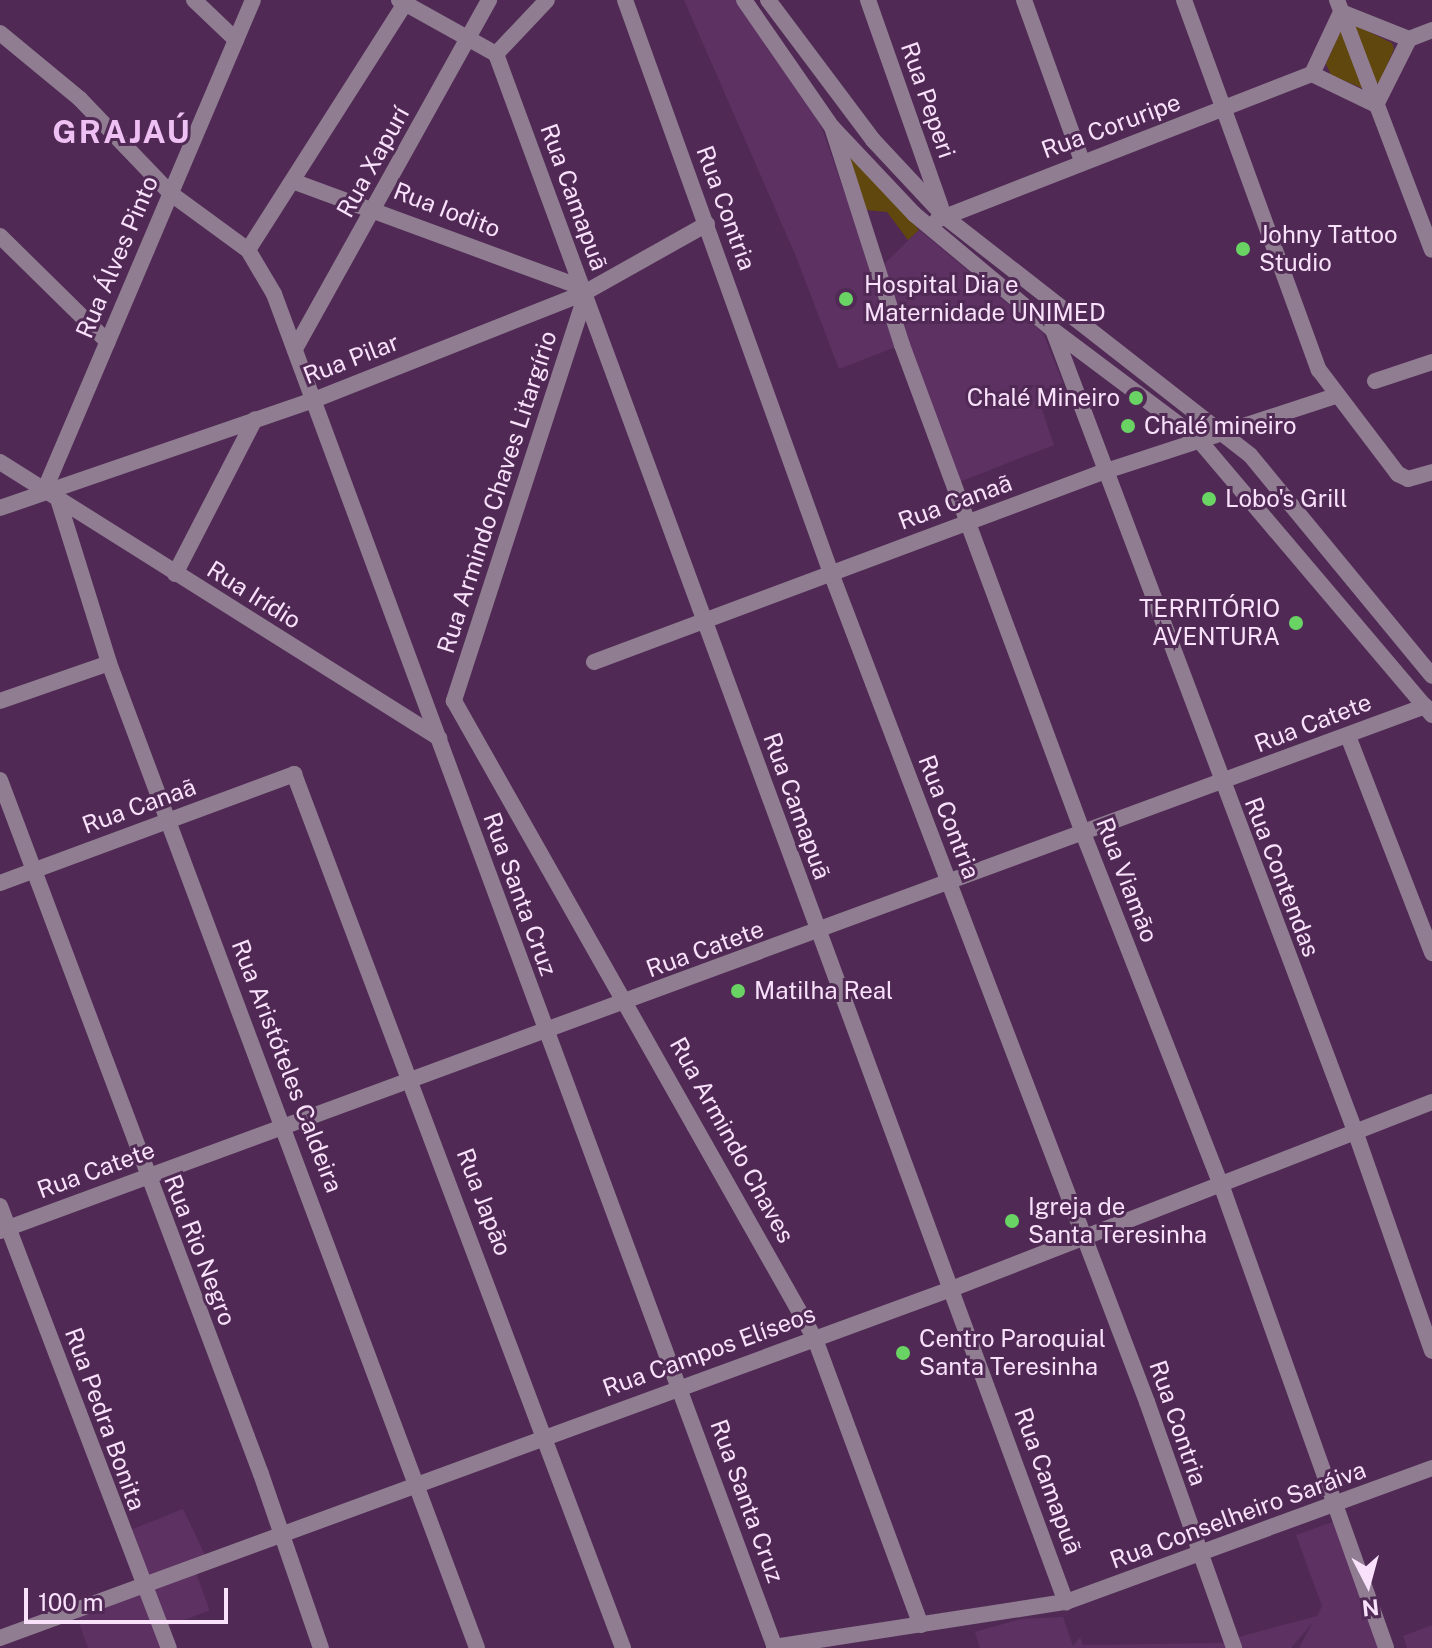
<!DOCTYPE html>
<meta charset="utf-8">
<style>
body{margin:0}
#map{position:relative;width:1432px;height:1648px;overflow:hidden;background:#502a55;font-family:"Public Sans",sans-serif}
div>[style]{position:absolute}
.built>*{inset:0;background:#5d3263;transform-origin:0 0}
.green>*{inset:0;background:#60470e}
.minor>*{height:16px;margin:-8px;padding:0 8px;transform-origin:8px;border-radius:8px;background:#907d92}
.dots>*{width:22px;height:22px;translate:-50% -50%;box-sizing:border-box;border:4px solid #502a55;border-radius:50%}
span{translate:-50% -50%;white-space:nowrap;text-align:center;line-height:1.15;-webkit-text-stroke:6px #502a55;paint-order:stroke}
.street-label{font-size:24px;color:#f9e1fc}
.poi-label{font-size:24px;color:#f9e1fc}
.left{translate:0 -50%;text-align:left}
.right{translate:-100% -50%;text-align:right}
.district-label{font-size:32px;color:#eec0f3;font-weight:700;letter-spacing:2px}
.north{position:absolute;left:1328px;top:1544px;width:80px;height:80px;-webkit-text-stroke:6px #502a55;paint-order:stroke;rotate:174deg;font-size:22px;font-weight:700;line-height:32px;text-align:center;color:#f9e1fc}
.north::after{content:'';display:block;margin:auto;width:28px;height:36px;background:#f9e1fc;clip-path:polygon(50% 0,100% 100%,50% 72%,0 100%)}
.scale{position:absolute;left:24px;top:1588px;width:204px;height:36px;box-sizing:border-box;border:4px solid #f9e1fc;border-top:0;padding-left:10px;font-size:24px;line-height:28px;white-space:nowrap;color:#f9e1fc;-webkit-text-stroke:6px #502a55;paint-order:stroke}
</style>
<div id="map">
<div class="built">
<div style="clip-path:polygon(684px 0,744px 0,821px 126px,898px 346px,839px 369px,795px 254px)"></div>
<div style="clip-path:polygon(919px 230px,1043px 333px,1063px 383px,1036px 392px,1054px 445px,959px 482px,878px 270px)"></div>
<div style="clip-path:polygon(183px 1509px,206px 1557px,148px 1576px,128px 1531px)"></div>
<div style="clip-path:polygon(1335px 1521px,1378px 1648px,1299px 1648px,1313px 1622px,1291px 1648px,1239px 1648px,1235px 1638px,1317px 1616px,1322px 1606px,1296px 1535px)"></div>
<div style="left:196px;top:1573px;width:40px;height:44px;rotate:70deg"></div>
<div style="clip-path:polygon(145px 1594px,165px 1648px,88px 1648px,76px 1614px)"></div>
<div style="clip-path:polygon(1063px 1617px,1073px 1646px,1080px 1637px,1083px 1645px,1225px 1643px,1227px 1648px,980px 1648px,975px 1632px,1021px 1619px)"></div>
<div style="clip-path:polygon(1432px 1625px,1432px 1648px,1407px 1648px,1403px 1636px)"></div>
</div>
<div class="green">
<div style="clip-path:polygon(1355px 25px,1392px 43px,1394px 49px,1380px 82px,1364px 89px,1331px 75px,1326px 64px,1341px 30px)"></div>
<div style="clip-path:polygon(844px 147px,919px 230px,908px 240px,887px 212px,855px 209px)"></div>
</div>
<div class="minor">
<div style="left:194px;top:0;width:58px;rotate:43.6deg"></div>
<div style="left:399px;top:0;width:111px;rotate:29.1deg"></div>
<div style="left:496px;top:54px;width:1650px;rotate:69.79deg"></div>
<div style="left:625px;top:0;width:609px;rotate:70.23deg"></div>
<div style="left:831px;top:573px;width:887px;rotate:69.13deg"></div>
<div style="left:1147px;top:1402px;width:261px;rotate:70.5deg"></div>
<div style="left:744px;top:0;width:155px;rotate:55.3deg"></div>
<div style="left:832px;top:127px;width:120px;rotate:46.7deg"></div>
<div style="left:914px;top:214px;width:181px;rotate:39.8deg"></div>
<div style="left:1053px;top:330px;width:181px;rotate:36.9deg"></div>
<div style="left:1198px;top:439px;width:362px;rotate:49.7deg"></div>
<div style="left:768px;top:0;width:175px;rotate:53.1deg"></div>
<div style="left:873px;top:140px;width:104px;rotate:46.9deg"></div>
<div style="left:944px;top:216px;width:388px;rotate:38deg"></div>
<div style="left:1250px;top:455px;width:286px;rotate:50.5deg"></div>
<div style="left:868px;top:0;width:219px;rotate:70.6deg"></div>
<div style="left:1024px;top:0;width:171px;rotate:70.2deg"></div>
<div style="left:1184px;top:0;width:394px;rotate:70deg"></div>
<div style="left:1319px;top:370px;width:131px;rotate:52.8deg"></div>
<div style="left:1398px;top:474px;width:11px;rotate:27deg"></div>
<div style="left:1408px;top:479px;width:25px;rotate:-16deg"></div>
<div style="left:1337px;top:0;width:267px;rotate:69.2deg"></div>
<div style="left:1341px;top:12px;width:73px;rotate:21.7deg"></div>
<div style="left:0;top:33px;width:104px;rotate:39.5deg"></div>
<div style="left:80px;top:99px;width:130px;rotate:46.2deg"></div>
<div style="left:170px;top:193px;width:97px;rotate:36.2deg"></div>
<div style="left:248px;top:250px;width:51px;rotate:59.4deg"></div>
<div style="left:274px;top:294px;width:1444px;rotate:69.69deg"></div>
<div style="left:1409px;top:39px;width:25px;rotate:-21deg"></div>
<div style="left:496px;top:54px;width:74px;rotate:-46.6deg"></div>
<div style="left:1312px;top:74px;width:71px;rotate:25.8deg"></div>
<div style="left:1376px;top:105px;width:74px;rotate:-63.4deg"></div>
<div style="left:1312px;top:74px;width:68px;rotate:-64.9deg"></div>
<div style="left:832px;top:127px;width:229px;rotate:72.2deg"></div>
<div style="left:902px;top:345px;width:520px;rotate:69.65deg"></div>
<div style="left:1083px;top:833px;width:380px;rotate:68.6deg"></div>
<div style="left:1222px;top:1187px;width:489px;rotate:70.4deg"></div>
<div style="left:295px;top:182px;width:305px;rotate:20.2deg"></div>
<div style="left:937px;top:220px;width:402px;rotate:-21.3deg"></div>
<div style="left:0;top:236px;width:151px;rotate:44.5deg"></div>
<div style="left:248px;top:250px;width:290px;rotate:-57.5deg"></div>
<div style="left:585px;top:297px;width:425px;rotate:108deg"></div>
<div style="left:454px;top:701px;width:733px;rotate:60.5deg"></div>
<div style="left:815px;top:1339px;width:305px;rotate:69.7deg"></div>
<div style="left:1053px;top:330px;width:856px;rotate:69.34deg"></div>
<div style="left:1355px;top:1131px;width:233px;rotate:70.7deg"></div>
<div style="left:296px;top:347px;width:397px;rotate:-60.9deg"></div>
<div style="left:1375px;top:381px;width:60px;rotate:-18.4deg"></div>
<div style="left:0;top:462px;width:519px;rotate:32.16deg"></div>
<div style="left:45px;top:489px;width:531px;rotate:-66.96deg"></div>
<div style="left:58px;top:499px;width:172px;rotate:72.7deg"></div>
<div style="left:109px;top:663px;width:1051px;rotate:69.51deg"></div>
<div style="left:0;top:508px;width:332px;rotate:-19deg"></div>
<div style="left:314px;top:400px;width:290px;rotate:-21.6deg"></div>
<div style="left:584px;top:293px;width:141px;rotate:-29.3deg"></div>
<div style="left:175px;top:574px;width:174px;rotate:-62.7deg"></div>
<div style="left:594px;top:662px;width:543px;rotate:-20.47deg"></div>
<div style="left:1103px;top:472px;width:244px;rotate:-18.1deg"></div>
<div style="left:0;top:701px;width:115px;rotate:-19.2deg"></div>
<div style="left:1348px;top:736px;width:233px;rotate:68.8deg"></div>
<div style="left:0;top:780px;width:741px;rotate:69.39deg"></div>
<div style="left:261px;top:1474px;width:184px;rotate:71deg"></div>
<div style="left:0;top:883px;width:314px;rotate:-20.3deg"></div>
<div style="left:294px;top:774px;width:934px;rotate:69.37deg"></div>
<div style="left:0;top:1206px;width:473px;rotate:69.1deg"></div>
<div style="left:0;top:1231px;width:1519px;rotate:-20.22deg"></div>
<div style="left:0;top:1638px;width:1016px;rotate:-20.15deg"></div>
<div style="left:954px;top:1288px;width:513px;rotate:-21.26deg"></div>
<div style="left:774px;top:1647px;width:295px;rotate:-8.8deg"></div>
<div style="left:1066px;top:1602px;width:390px;rotate:-20.1deg"></div>
</div>
<div class="dots">
<div style="left:1243px;top:249px;background:#69d464"></div>
<div style="left:846px;top:299px;background:#69d464"></div>
<div style="left:1136px;top:398px;background:#69d464"></div>
<div style="left:1128px;top:426px;background:#69d464"></div>
<div style="left:1209px;top:499px;background:#69d464"></div>
<div style="left:1296px;top:623px;background:#69d464"></div>
<div style="left:738px;top:991px;background:#69d464"></div>
<div style="left:1012px;top:1221px;background:#69d464"></div>
<div style="left:903px;top:1353px;background:#69d464"></div>
</div>
<div class="street-label">
<span style="left:928px;top:100px;rotate:71deg">Rua Peperi</span>
<span style="left:1111px;top:126px;rotate:-20deg">Rua Coruripe</span>
<span style="left:373px;top:162px;rotate:-61deg">Rua Xapurí</span>
<span style="left:574px;top:197px;rotate:70deg">Rua Camapuã</span>
<span style="left:726px;top:208px;rotate:70deg">Rua Contria</span>
<span style="left:447px;top:210px;rotate:21deg">Rua Iodito</span>
<span style="left:117px;top:257px;rotate:-67deg">Rua Álves Pinto</span>
<span style="left:351px;top:359px;rotate:-21deg">Rua Pilar</span>
<span style="left:497px;top:492px;rotate:-72deg">Rua Armindo Chaves Litargírio</span>
<span style="left:955px;top:502px;rotate:-20deg">Rua Canaã</span>
<span style="left:254px;top:595px;rotate:32deg">Rua Irídio</span>
<span style="left:1313px;top:723px;rotate:-21deg">Rua Catete</span>
<span style="left:139px;top:806px;rotate:-20deg">Rua Canaã</span>
<span style="left:797px;top:806px;rotate:70deg">Rua Camapuã</span>
<span style="left:949px;top:817px;rotate:69deg">Rua Contria</span>
<span style="left:1282px;top:877px;rotate:69deg">Rua Contendas</span>
<span style="left:1127px;top:880px;rotate:69deg">Rua Viamão</span>
<span style="left:520px;top:894px;rotate:70deg">Rua Santa Cruz</span>
<span style="left:705px;top:949px;rotate:-20deg">Rua Catete</span>
<span style="left:287px;top:1066px;rotate:69deg">Rua Aristóteles Caldeira</span>
<span style="left:732px;top:1140px;rotate:61deg">Rua Armindo Chaves</span>
<span style="left:96px;top:1170px;rotate:-20deg">Rua Catete</span>
<span style="left:484px;top:1202px;rotate:69deg">Rua Japão</span>
<span style="left:200px;top:1250px;rotate:69deg">Rua Rio Negro</span>
<span style="left:709px;top:1351px;rotate:-20deg">Rua Campos Elíseos</span>
<span style="left:105px;top:1419px;rotate:70deg">Rua Pedra Bonita</span>
<span style="left:1178px;top:1423px;rotate:71deg">Rua Contria</span>
<span style="left:1048px;top:1481px;rotate:70deg">Rua Camapuã</span>
<span style="left:747px;top:1501px;rotate:70deg">Rua Santa Cruz</span>
<span style="left:1238px;top:1515px;rotate:-20deg">Rua Conselheiro Saráiva</span>
</div>
<div class="poi-label">
<span class="left" style="left:1259px;top:249px">Johny Tattoo<br>Studio</span>
<span class="left" style="left:864px;top:299px">Hospital Dia e<br>Maternidade UNIMED</span>
<span class="right" style="left:1120px;top:398px">Chalé Mineiro</span>
<span class="left" style="left:1144px;top:426px">Chalé mineiro</span>
<span class="left" style="left:1225px;top:499px">Lobo's Grill</span>
<span class="right" style="left:1280px;top:623px">TERRITÓRIO<br>AVENTURA</span>
<span class="left" style="left:754px;top:991px">Matilha Real</span>
<span class="left" style="left:1028px;top:1221px">Igreja de<br>Santa Teresinha</span>
<span class="left" style="left:919px;top:1353px">Centro Paroquial<br>Santa Teresinha</span>
</div>
<div class="district-label">
<span style="left:122px;top:132px">GRAJAÚ</span>
</div>
<div class="north">N</div>
<div class="scale">100 m</div>
</div>
